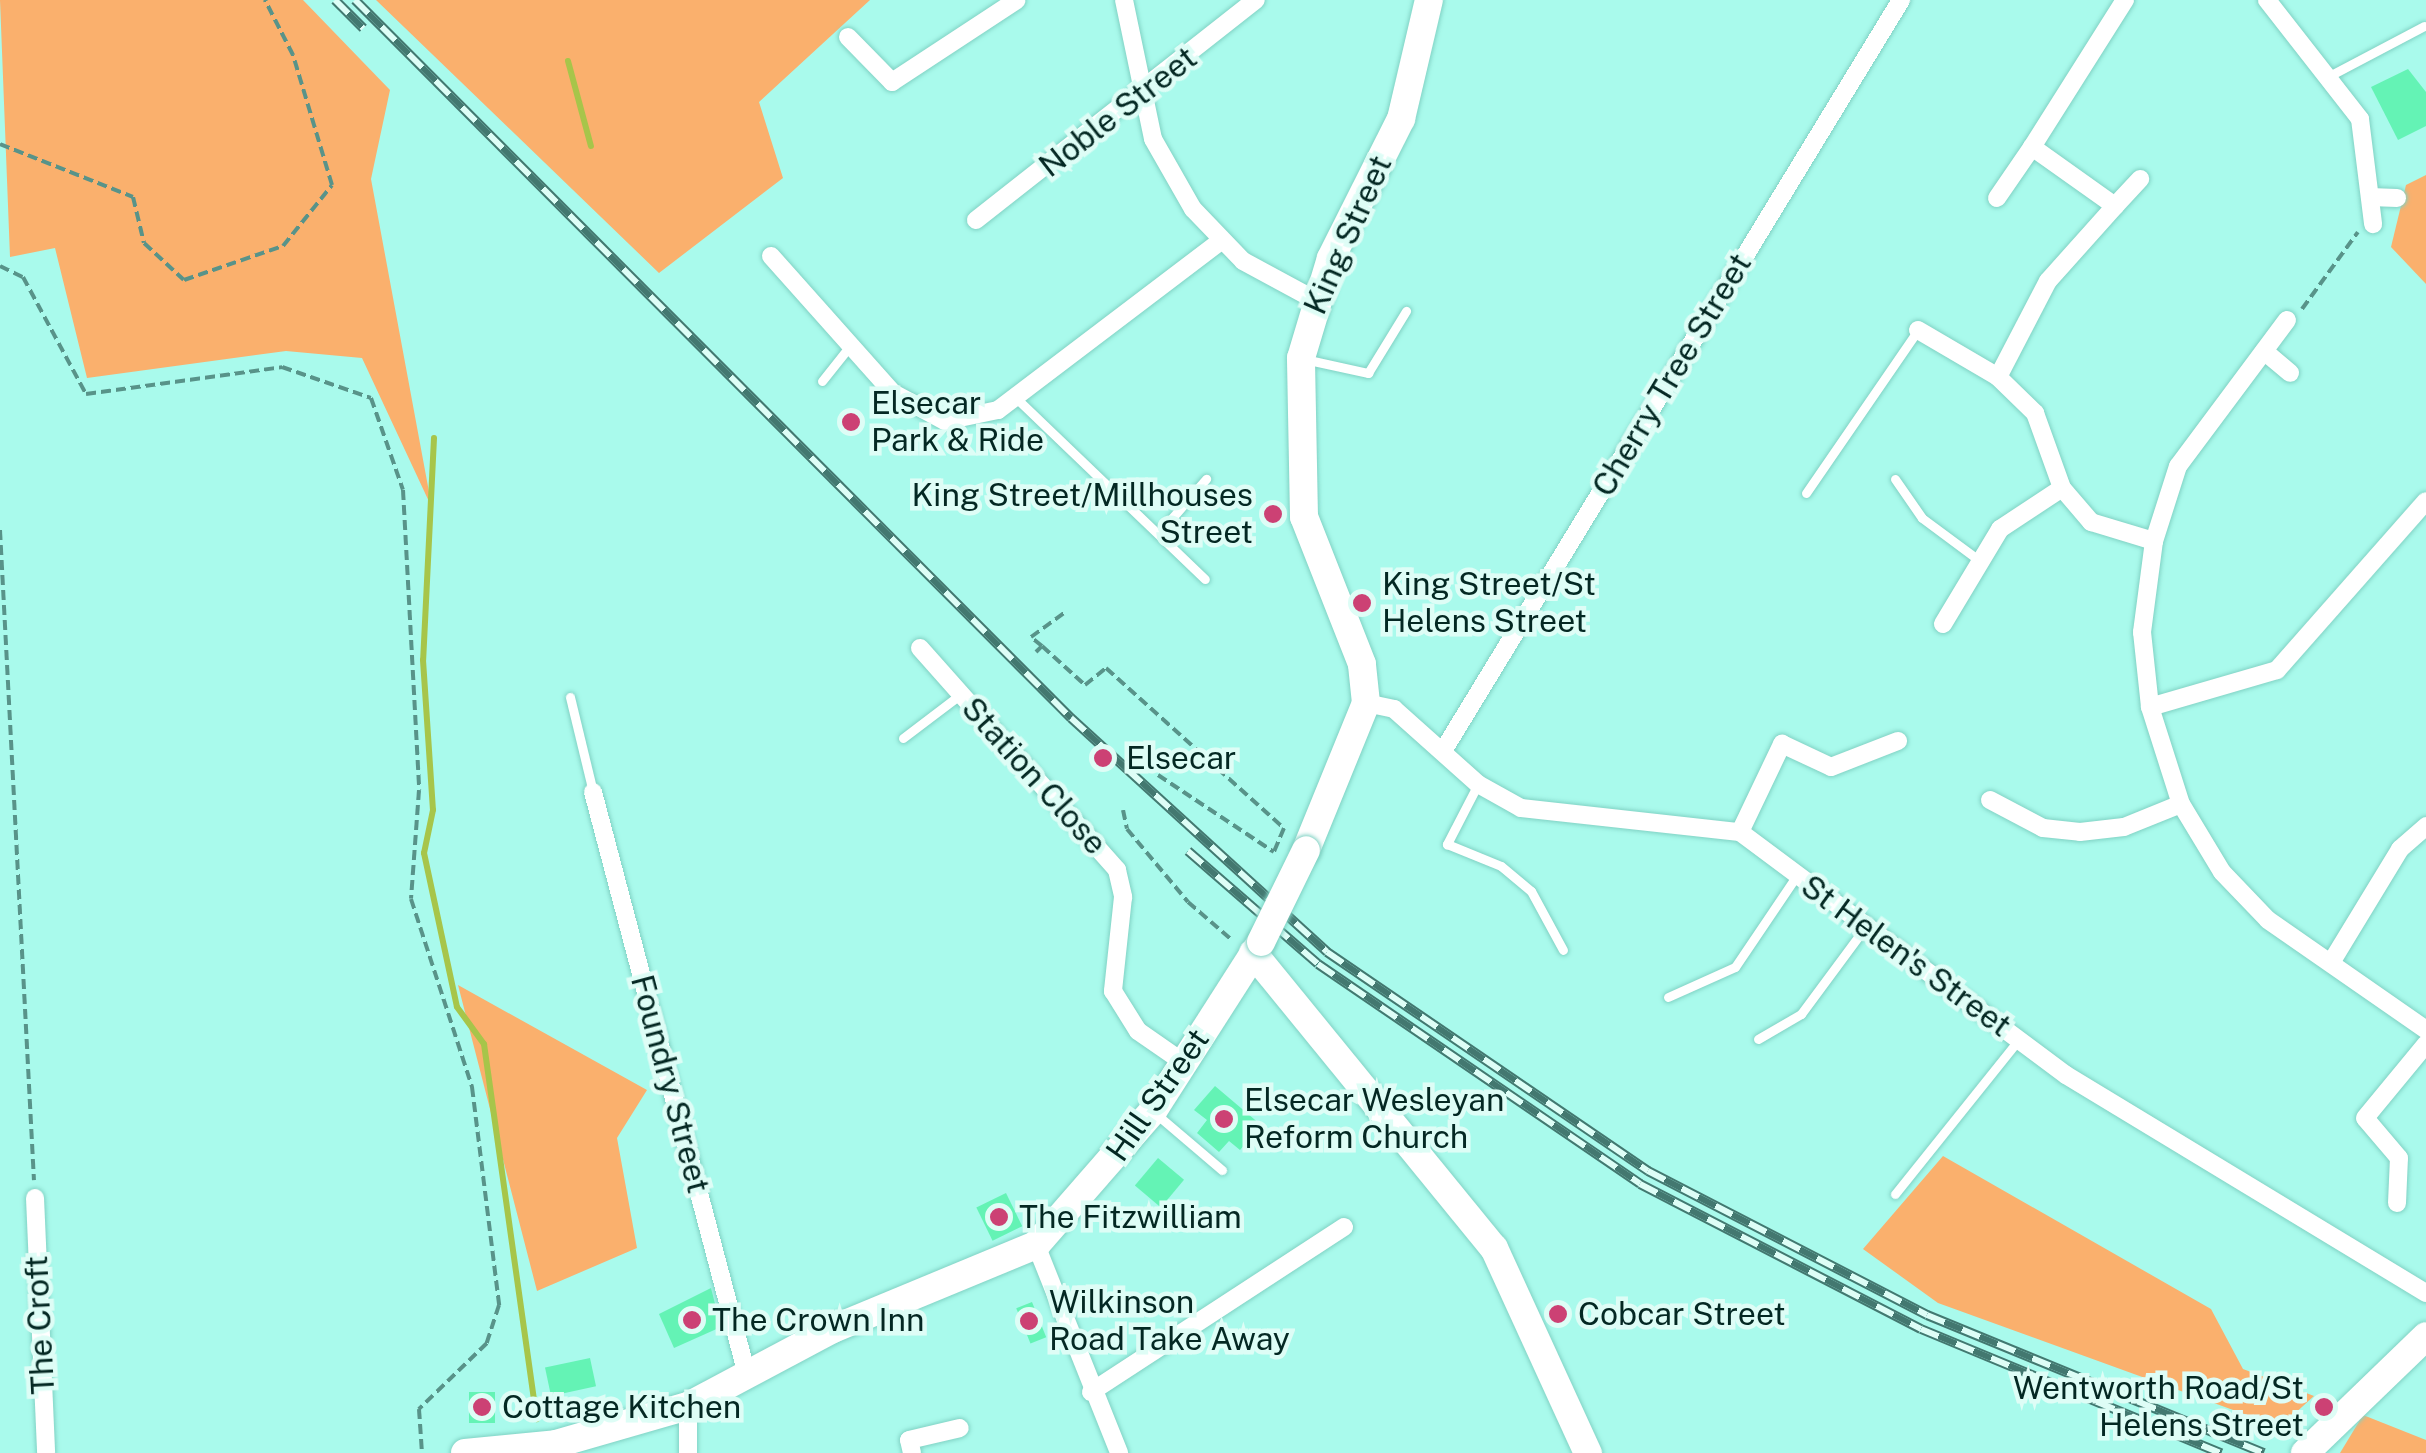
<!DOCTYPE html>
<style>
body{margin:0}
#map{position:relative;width:2426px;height:1453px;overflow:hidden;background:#a9faec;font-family:"Public Sans",sans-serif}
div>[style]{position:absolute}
.green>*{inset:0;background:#fab06d}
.stream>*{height:6px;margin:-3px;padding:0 3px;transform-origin:3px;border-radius:3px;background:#a7c54a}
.building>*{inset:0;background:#64f3b5;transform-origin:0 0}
.path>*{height:4px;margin-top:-2px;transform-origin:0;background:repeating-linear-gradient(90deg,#589389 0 10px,transparent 0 15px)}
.roads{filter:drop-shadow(0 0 2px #81d2c4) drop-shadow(0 0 2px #81d2c4)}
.lane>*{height:9px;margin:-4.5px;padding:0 4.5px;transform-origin:4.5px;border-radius:4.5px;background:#fff}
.street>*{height:18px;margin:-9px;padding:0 9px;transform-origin:9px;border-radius:9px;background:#fff}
.secondary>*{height:28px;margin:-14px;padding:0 14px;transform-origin:14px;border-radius:14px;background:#fff}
.rail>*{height:10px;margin-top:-5px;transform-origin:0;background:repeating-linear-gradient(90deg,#defdf6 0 19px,#437870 0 38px);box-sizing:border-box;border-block:2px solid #437870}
.bridges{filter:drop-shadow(0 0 2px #81d2c4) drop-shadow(0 0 2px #81d2c4)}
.secondary-bridge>*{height:28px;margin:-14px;padding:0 14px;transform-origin:14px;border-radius:14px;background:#fff}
.dots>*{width:28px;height:28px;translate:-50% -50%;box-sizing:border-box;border:5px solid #defdf6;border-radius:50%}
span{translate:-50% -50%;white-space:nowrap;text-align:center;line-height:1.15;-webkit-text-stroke:9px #defdf6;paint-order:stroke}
.street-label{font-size:32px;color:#042823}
.poi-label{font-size:32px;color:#042823}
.left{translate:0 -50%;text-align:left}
.right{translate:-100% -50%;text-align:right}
</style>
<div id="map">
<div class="green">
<div style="clip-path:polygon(0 0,303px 0,390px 90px,371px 179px,432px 508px,362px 358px,286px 351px,87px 378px,55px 248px,10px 257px)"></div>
<div style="clip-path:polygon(376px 0,870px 0,759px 102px,783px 178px,659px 273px)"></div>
<div style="clip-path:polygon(2426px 175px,2426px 284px,2391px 247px,2406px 185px)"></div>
<div style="clip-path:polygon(458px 985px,647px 1090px,617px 1138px,637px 1248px,537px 1291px)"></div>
<div style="clip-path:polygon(1943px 1156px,2211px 1309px,2243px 1369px,2314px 1396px,2280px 1427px,1938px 1303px,1863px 1249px)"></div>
<div style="clip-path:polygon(2363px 1415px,2426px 1440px,2426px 1453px,2340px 1453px)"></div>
</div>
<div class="stream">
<div style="left:568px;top:61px;width:88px;rotate:74.9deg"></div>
<div style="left:434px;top:438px;width:222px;rotate:92.8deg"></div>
<div style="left:423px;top:660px;width:150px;rotate:86.2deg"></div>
<div style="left:433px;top:810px;width:44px;rotate:101.8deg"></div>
<div style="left:424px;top:853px;width:157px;rotate:77.9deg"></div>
<div style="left:457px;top:1007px;width:46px;rotate:53.9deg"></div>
<div style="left:484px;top:1044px;width:379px;rotate:82deg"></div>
</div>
<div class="building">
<div style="clip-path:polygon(2408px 69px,2426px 92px,2426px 126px,2398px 140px,2371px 87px)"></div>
<div style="clip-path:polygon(1215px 1086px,1261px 1125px,1240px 1150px,1229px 1141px,1219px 1152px,1197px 1133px,1207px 1120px,1194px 1110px)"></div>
<div style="left:1158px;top:1158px;width:34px;height:36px;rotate:40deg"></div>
<div style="left:1006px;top:1193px;width:37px;height:33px;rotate:64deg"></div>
<div style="clip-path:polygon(711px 1288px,721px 1327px,674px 1348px,659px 1314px)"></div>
<div style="left:1032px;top:1302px;width:38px;height:17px;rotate:68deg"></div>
<div style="left:590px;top:1358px;width:29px;height:46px;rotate:78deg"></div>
<div style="left:469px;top:1392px;width:26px;height:31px"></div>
</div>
<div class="path">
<div style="left:0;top:144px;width:143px;rotate:21.7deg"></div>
<div style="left:133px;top:197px;width:47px;rotate:76.6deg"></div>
<div style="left:144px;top:243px;width:54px;rotate:42.8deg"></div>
<div style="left:184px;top:280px;width:105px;rotate:-19deg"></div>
<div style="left:283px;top:246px;width:78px;rotate:-51.2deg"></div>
<div style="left:332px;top:185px;width:136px;rotate:-106.7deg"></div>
<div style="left:293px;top:55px;width:62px;rotate:-117deg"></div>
<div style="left:0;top:266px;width:25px;rotate:26deg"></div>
<div style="left:23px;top:277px;width:133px;rotate:61.7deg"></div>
<div style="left:86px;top:394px;width:198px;rotate:-7.8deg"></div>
<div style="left:282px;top:367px;width:94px;rotate:19.2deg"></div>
<div style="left:371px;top:398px;width:97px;rotate:70.8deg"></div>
<div style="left:403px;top:490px;width:300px;rotate:86.9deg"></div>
<div style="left:419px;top:790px;width:109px;rotate:94.2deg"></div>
<div style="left:411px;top:899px;width:198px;rotate:72deg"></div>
<div style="left:472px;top:1087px;width:220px;rotate:82.9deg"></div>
<div style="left:499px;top:1305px;width:40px;rotate:108deg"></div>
<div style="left:487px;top:1343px;width:95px;rotate:135.9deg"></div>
<div style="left:419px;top:1409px;width:44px;rotate:86.1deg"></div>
<div style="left:2302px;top:309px;width:95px;rotate:-54deg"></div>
<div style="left:0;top:530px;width:651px;rotate:87.01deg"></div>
<div style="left:1042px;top:646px;width:58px;rotate:42.2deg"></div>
<div style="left:1085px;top:685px;width:27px;rotate:-39deg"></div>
<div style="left:1106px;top:668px;width:239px;rotate:42deg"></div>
<div style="left:1284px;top:828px;width:26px;rotate:113deg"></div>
<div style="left:1036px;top:652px;width:8px;rotate:-45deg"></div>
<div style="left:1042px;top:646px;width:14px;rotate:-141deg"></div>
<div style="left:1031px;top:637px;width:41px;rotate:-36deg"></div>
<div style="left:1158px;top:775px;width:139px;rotate:33.6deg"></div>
<div style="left:1123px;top:810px;width:19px;rotate:78deg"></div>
<div style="left:1127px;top:829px;width:95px;rotate:50.1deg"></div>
<div style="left:1188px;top:902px;width:58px;rotate:40.8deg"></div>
</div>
<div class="roads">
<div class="lane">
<div style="left:2333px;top:74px;width:103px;rotate:-27.8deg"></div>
<div style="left:1304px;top:359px;width:66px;rotate:12.3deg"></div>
<div style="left:1368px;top:373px;width:73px;rotate:-58.5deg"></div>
<div style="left:822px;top:381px;width:43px;rotate:-51.5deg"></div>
<div style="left:1015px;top:397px;width:263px;rotate:43.8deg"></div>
<div style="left:1895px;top:479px;width:47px;rotate:55.3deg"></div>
<div style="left:1922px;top:518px;width:72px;rotate:36.6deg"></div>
<div style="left:1806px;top:493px;width:198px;rotate:-55.5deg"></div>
<div style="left:1159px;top:533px;width:72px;rotate:-49deg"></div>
<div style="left:570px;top:697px;width:98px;rotate:76.4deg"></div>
<div style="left:903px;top:738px;width:73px;rotate:-37.2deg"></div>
<div style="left:1478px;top:784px;width:68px;rotate:117.3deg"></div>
<div style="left:1447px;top:844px;width:58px;rotate:22.2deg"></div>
<div style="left:1501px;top:866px;width:39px;rotate:40deg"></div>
<div style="left:1531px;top:891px;width:67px;rotate:61.5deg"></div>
<div style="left:1668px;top:997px;width:73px;rotate:-24.1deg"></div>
<div style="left:1735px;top:967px;width:111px;rotate:-56deg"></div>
<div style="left:1758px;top:1039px;width:50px;rotate:-30.2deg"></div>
<div style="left:1801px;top:1014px;width:109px;rotate:-53.5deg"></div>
<div style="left:1155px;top:1113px;width:88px;rotate:40.4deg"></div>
<div style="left:1895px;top:1194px;width:198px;rotate:-51.3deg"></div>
</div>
<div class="street">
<div style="left:1124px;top:0;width:142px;rotate:78.2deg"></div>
<div style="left:1153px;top:139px;width:81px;rotate:60.3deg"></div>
<div style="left:1193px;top:209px;width:72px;rotate:46.1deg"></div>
<div style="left:1243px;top:261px;width:82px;rotate:28.4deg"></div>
<div style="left:2267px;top:0;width:151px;rotate:52deg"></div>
<div style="left:2360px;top:119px;width:106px;rotate:82.9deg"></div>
<div style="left:848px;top:37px;width:63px;rotate:45.6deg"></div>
<div style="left:892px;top:82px;width:149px;rotate:-33.3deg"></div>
<div style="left:2370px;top:197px;width:27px;rotate:2deg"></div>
<div style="left:1997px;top:198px;width:62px;rotate:-55.5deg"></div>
<div style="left:2115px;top:206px;width:37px;rotate:-47deg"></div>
<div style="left:976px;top:220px;width:356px;rotate:-38.2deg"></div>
<div style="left:771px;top:256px;width:183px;rotate:48.3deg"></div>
<div style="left:893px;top:393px;width:59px;rotate:28.3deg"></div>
<div style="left:945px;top:421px;width:54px;rotate:-11.7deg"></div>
<div style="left:998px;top:410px;width:280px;rotate:-37.2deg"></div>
<div style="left:2287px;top:320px;width:182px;rotate:126.7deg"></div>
<div style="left:2178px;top:466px;width:79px;rotate:107.7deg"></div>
<div style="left:2154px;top:541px;width:92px;rotate:97.5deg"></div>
<div style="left:2142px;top:632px;width:75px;rotate:83.9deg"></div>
<div style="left:2150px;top:707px;width:102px;rotate:72.3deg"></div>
<div style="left:2181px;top:804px;width:79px;rotate:58.9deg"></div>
<div style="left:2222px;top:872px;width:66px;rotate:46.2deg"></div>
<div style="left:2268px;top:920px;width:193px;rotate:34.8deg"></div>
<div style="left:1918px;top:330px;width:93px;rotate:30.4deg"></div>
<div style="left:1998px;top:377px;width:52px;rotate:44.2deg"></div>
<div style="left:2035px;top:413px;width:80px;rotate:70.2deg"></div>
<div style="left:2062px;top:488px;width:45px;rotate:49.5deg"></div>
<div style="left:2091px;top:522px;width:66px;rotate:16.8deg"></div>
<div style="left:2264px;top:351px;width:34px;rotate:40deg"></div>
<div style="left:1998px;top:377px;width:108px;rotate:-62.5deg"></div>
<div style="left:2048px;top:281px;width:101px;rotate:-48.2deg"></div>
<div style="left:2115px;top:206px;width:102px;rotate:-144.6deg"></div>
<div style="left:2032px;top:147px;width:174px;rotate:-57.7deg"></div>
<div style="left:1943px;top:624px;width:111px;rotate:-59deg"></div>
<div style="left:2000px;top:529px;width:74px;rotate:-33.5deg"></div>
<div style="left:920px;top:648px;width:297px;rotate:48.4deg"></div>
<div style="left:1117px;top:870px;width:28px;rotate:77deg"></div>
<div style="left:1123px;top:897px;width:95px;rotate:96.1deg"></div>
<div style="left:1113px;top:991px;width:47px;rotate:58deg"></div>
<div style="left:1138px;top:1031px;width:56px;rotate:34.8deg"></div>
<div style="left:1366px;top:703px;width:29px;rotate:12deg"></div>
<div style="left:1394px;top:709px;width:113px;rotate:41.8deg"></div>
<div style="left:1478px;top:784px;width:49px;rotate:29.2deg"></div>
<div style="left:1521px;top:808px;width:220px;rotate:6.3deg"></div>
<div style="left:1740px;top:832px;width:407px;rotate:36.7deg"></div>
<div style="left:2066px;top:1075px;width:421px;rotate:31.2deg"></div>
<div style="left:2150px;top:707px;width:132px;rotate:-16.2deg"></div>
<div style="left:2277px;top:670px;width:225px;rotate:-48.6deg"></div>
<div style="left:1443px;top:751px;width:880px;rotate:-58.62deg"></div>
<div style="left:593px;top:792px;width:603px;rotate:75.2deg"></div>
<div style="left:1990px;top:800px;width:60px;rotate:27.8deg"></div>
<div style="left:2043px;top:828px;width:37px;rotate:6deg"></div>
<div style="left:2080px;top:832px;width:44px;rotate:-6.5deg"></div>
<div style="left:2124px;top:827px;width:61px;rotate:-22deg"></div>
<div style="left:1740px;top:832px;width:98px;rotate:-64.5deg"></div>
<div style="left:1782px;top:744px;width:54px;rotate:25.1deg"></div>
<div style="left:1831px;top:767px;width:72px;rotate:-21.2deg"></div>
<div style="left:2332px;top:961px;width:131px;rotate:-58.7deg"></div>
<div style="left:2400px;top:849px;width:35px;rotate:-41deg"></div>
<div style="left:35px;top:1198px;width:255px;rotate:87.5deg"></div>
<div style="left:2397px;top:1203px;width:45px;rotate:-87.5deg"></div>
<div style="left:2399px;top:1158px;width:52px;rotate:-130.4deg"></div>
<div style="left:2365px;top:1118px;width:96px;rotate:-50.5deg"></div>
<div style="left:1036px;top:1245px;width:224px;rotate:68.2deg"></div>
<div style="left:1091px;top:1392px;width:302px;rotate:-33.1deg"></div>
<div style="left:688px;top:1453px;width:47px;rotate:-90deg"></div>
<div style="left:912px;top:1453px;width:13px;rotate:-103deg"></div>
<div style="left:909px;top:1440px;width:52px;rotate:-13.2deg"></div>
</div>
<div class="secondary">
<div style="left:1306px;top:850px;width:159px;rotate:-67.8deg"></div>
<div style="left:1366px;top:703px;width:39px;rotate:-96deg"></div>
<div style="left:1362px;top:664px;width:158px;rotate:-111.5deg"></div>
<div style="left:1304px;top:517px;width:159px;rotate:-91.1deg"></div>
<div style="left:1301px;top:358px;width:104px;rotate:-73.3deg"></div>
<div style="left:1331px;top:258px;width:156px;rotate:-63.3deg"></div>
<div style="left:1401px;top:119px;width:122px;rotate:-76.8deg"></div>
<div style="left:1253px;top:953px;width:381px;rotate:50.8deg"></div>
<div style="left:1494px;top:1248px;width:226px;rotate:65.4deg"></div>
<div style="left:465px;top:1453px;width:91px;rotate:-5.6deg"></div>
<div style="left:556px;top:1444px;width:137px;rotate:-16.1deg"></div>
<div style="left:688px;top:1406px;width:164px;rotate:-28deg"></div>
<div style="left:833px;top:1329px;width:220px;rotate:-22.5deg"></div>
<div style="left:1036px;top:1245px;width:178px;rotate:-48.9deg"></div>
<div style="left:1153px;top:1111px;width:201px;rotate:-57.4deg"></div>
<div style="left:2305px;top:1453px;width:168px;rotate:-44deg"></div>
</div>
</div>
<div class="rail">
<div style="left:335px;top:0;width:40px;rotate:45deg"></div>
<div style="left:355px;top:0;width:1014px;rotate:45.08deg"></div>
<div style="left:1071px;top:718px;width:347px;rotate:42.4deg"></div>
<div style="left:1327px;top:952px;width:389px;rotate:34.3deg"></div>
<div style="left:1648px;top:1171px;width:314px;rotate:27.3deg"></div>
<div style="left:1927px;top:1315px;width:364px;rotate:22.3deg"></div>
<div style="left:1188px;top:851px;width:172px;rotate:41deg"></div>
<div style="left:1318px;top:964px;width:390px;rotate:34.3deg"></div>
<div style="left:1640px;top:1184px;width:316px;rotate:27.3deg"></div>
<div style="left:1921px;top:1329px;width:325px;rotate:22.5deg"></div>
</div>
<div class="bridges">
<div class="secondary-bridge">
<div style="left:1261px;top:942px;width:102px;rotate:-63.9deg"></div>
</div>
</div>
<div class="dots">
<div style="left:851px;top:422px;background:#cc4174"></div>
<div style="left:1273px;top:514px;background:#cc4174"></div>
<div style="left:1362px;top:603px;background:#cc4174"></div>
<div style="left:1103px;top:758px;background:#cc4174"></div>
<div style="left:1224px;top:1119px;background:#cc4174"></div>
<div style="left:999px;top:1217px;background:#cc4174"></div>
<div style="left:1558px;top:1314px;background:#cc4174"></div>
<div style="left:692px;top:1320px;background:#cc4174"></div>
<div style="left:1029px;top:1321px;background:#cc4174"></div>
<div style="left:482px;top:1407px;background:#cc4174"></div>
<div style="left:2324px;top:1407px;background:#cc4174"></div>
</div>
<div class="street-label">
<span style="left:1118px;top:112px;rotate:-38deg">Noble Street</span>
<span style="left:1348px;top:235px;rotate:-66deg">King Street</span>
<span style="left:1672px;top:375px;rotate:-59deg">Cherry Tree Street</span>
<span style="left:1034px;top:776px;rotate:48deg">Station Close</span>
<span style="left:1906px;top:956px;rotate:36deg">St Helen's Street</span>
<span style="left:670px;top:1084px;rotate:75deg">Foundry Street</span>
<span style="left:1158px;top:1095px;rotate:-55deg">Hill Street</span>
<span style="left:40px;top:1325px;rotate:-93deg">The Croft</span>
</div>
<div class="poi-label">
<span class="left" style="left:871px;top:422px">Elsecar<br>Park &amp; Ride</span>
<span class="right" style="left:1253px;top:514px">King Street/Millhouses<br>Street</span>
<span class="left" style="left:1382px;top:603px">King Street/St<br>Helens Street</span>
<span class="left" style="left:1126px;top:758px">Elsecar</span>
<span class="left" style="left:1244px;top:1119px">Elsecar Wesleyan<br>Reform Church</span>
<span class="left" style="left:1019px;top:1217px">The Fitzwilliam</span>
<span class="left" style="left:1049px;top:1321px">Wilkinson<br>Road Take Away</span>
<span class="left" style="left:1578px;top:1314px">Cobcar Street</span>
<span class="left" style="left:712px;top:1320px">The Crown Inn</span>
<span class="right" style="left:2304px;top:1407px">Wentworth Road/St<br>Helens Street</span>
<span class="left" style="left:502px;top:1407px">Cottage Kitchen</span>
</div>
</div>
